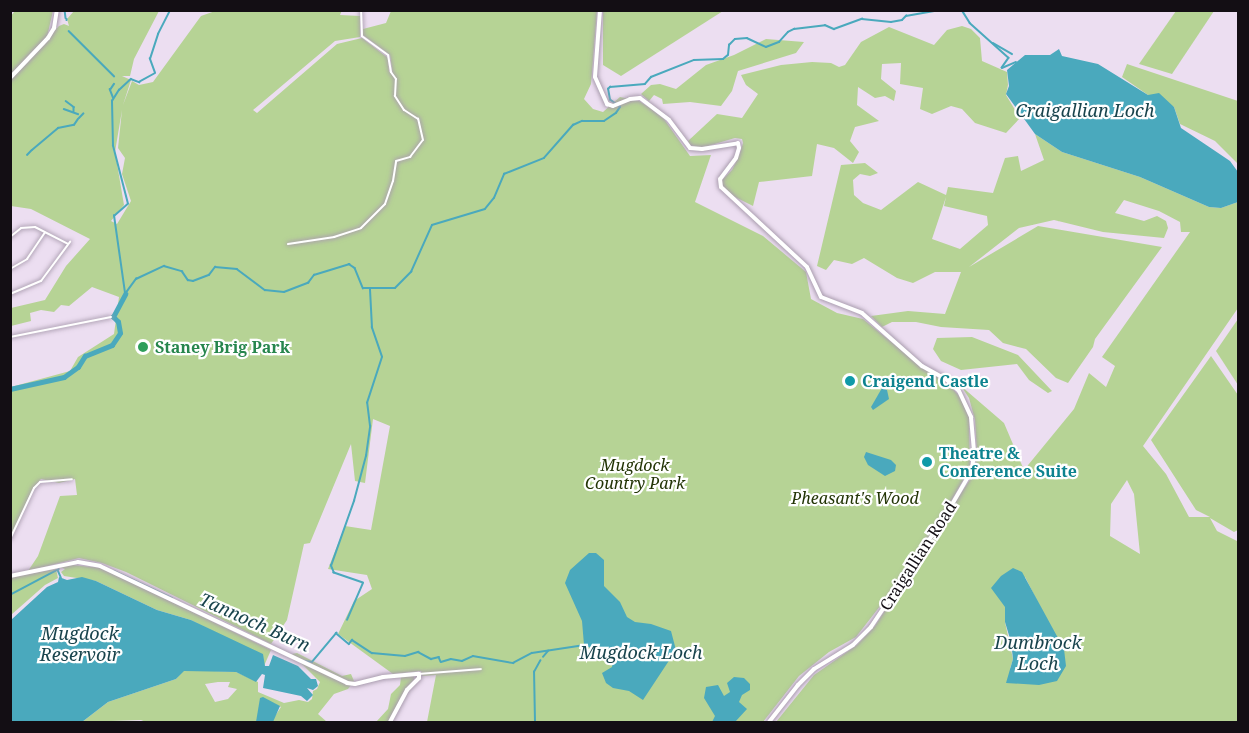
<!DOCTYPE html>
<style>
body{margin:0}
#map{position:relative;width:1249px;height:733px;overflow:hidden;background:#ecdef1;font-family:"Noto Serif",serif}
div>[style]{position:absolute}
.green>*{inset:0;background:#b6d395}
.water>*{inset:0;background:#4aa9bd}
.stream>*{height:1.5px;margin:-0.75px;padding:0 0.75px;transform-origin:0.75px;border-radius:0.75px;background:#4aa9bd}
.river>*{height:4.5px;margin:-2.25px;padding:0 2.25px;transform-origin:2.25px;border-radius:2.25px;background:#4aa9bd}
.roads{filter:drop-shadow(0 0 2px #a99cae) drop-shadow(0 0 2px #a99cae)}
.street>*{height:2px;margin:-1px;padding:0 1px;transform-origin:1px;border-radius:1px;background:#fff}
.secondary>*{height:4px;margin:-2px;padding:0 2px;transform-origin:2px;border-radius:2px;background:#fff}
.dots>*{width:16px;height:16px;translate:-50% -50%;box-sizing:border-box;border:3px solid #fff;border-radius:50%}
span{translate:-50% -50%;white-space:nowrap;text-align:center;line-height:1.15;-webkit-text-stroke:4.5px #fff;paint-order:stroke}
.leisure-label{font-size:16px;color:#27864d;font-weight:700}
.left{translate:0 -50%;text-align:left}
.culture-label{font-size:16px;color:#0d838f;font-weight:700}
.park-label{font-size:16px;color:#223405;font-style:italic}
.street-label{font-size:16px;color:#130e14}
.water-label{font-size:18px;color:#19444d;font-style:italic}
.frame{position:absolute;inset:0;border:12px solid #130e14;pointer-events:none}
</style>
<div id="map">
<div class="green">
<div style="clip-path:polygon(evenodd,218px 10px,342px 10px,340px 15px,360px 16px,360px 37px,335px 41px,253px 110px,257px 113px,337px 44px,362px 38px,388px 58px,389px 71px,393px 76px,390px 55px,363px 35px,363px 29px,386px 23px,391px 11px,597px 11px,591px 84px,584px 99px,593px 109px,603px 112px,620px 97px,639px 101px,650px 108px,664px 119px,690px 156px,711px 155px,695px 202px,763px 236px,806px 272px,811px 299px,837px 313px,863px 319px,922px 367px,950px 386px,961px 398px,969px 418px,970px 468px,942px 517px,898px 583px,856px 637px,829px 652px,799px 676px,763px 722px,427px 722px,436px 675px,422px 676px,421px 671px,393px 674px,338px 634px,354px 601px,372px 589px,367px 575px,328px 569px,345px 526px,371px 530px,390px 426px,373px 419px,365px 483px,355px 481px,351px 444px,310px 543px,304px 544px,287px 620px,271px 644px,126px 572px,102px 563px,79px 558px,28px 571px,38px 556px,60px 496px,77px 495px,75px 479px,59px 483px,41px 479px,33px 488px,11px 536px,11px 387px,70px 371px,78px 357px,114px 334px,119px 297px,92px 287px,69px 306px,61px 305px,54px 312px,41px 310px,30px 313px,31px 321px,11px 326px,11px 308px,45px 300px,66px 266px,90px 239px,31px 209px,11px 206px,11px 77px,59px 26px,64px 24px,69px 26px,67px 19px,74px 11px,159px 11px,134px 59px,130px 76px,122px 76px,131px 80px,123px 105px,132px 81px,139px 85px,153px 82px,201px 16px,218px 10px,122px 110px,118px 148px,125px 158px,122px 174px,131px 201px,117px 224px,111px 221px,124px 205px,115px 152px,122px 110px)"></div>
<div style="clip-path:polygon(15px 11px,53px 11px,47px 37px,11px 74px,10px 17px)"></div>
<div style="clip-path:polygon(603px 11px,603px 10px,723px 11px,621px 76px,603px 65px)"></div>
<div style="clip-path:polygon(1176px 11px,1214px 11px,1172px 74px,1139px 64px)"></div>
<div style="clip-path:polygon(962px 26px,971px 29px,980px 38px,982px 61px,1007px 72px,1008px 85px,1006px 95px,1020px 118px,1006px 133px,975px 123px,962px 109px,951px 106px,932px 114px,920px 109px,923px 88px,900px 84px,901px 63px,882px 64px,881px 79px,896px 91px,894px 101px,885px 96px,875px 98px,858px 87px,857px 105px,879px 121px,855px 127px,850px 141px,859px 152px,853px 163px,834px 148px,817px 144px,812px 176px,759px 182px,753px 206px,727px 193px,721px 186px,721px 181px,732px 170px,739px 156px,743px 143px,742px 139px,735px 138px,701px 148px,690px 145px,688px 141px,717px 114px,742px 118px,758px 94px,746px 85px,741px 75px,781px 65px,812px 62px,831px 63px,839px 67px,845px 65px,861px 42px,889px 27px,934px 45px,947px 30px)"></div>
<div style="clip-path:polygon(766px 39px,804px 42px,796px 53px,738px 71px,732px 91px,721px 106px,690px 102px,663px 104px,662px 99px,654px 95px,649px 101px,641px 94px,651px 85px,660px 84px,676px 89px,706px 65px,734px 55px)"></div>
<div style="clip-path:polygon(1127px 64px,1238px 101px,1238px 164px,1215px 141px,1180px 124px,1174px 107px,1148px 95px,1122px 77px)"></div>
<div style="clip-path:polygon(evenodd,1035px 134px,1062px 152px,1140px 177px,1209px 207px,1221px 208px,1238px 202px,1238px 308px,1143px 446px,1166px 474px,1189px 517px,1210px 517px,1196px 510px,1151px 440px,1211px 356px,1238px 395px,1238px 530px,1234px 532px,1210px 518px,1217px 531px,1237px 541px,1238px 547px,1238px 722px,776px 722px,814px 675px,857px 645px,875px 626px,973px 475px,977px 453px,975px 420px,969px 398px,961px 386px,1004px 423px,1024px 470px,1074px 409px,1089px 373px,1106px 387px,1115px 366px,1102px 357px,1190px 232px,1181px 232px,1180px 222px,1159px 211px,1124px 200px,1115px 213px,1144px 221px,1157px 216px,1166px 221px,1168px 228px,1164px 238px,1103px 232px,1054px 220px,1019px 228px,969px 267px,1038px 226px,1162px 247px,1095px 339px,1093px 347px,1068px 383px,1056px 378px,1026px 349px,1003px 343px,989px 330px,941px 327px,916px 322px,892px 322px,882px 327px,871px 316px,908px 311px,945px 314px,961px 272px,935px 272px,913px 283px,897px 278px,864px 258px,852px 264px,834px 260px,826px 270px,817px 266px,841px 165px,865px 163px,878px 173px,870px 176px,860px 174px,853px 180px,854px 195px,863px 203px,881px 210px,918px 182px,946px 195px,948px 187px,993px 193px,1005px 158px,1018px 156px,1021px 171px,1044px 160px,1035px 134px,946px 197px,944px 206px,987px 216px,988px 225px,960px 249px,932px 239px,946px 197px,1035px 134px,1127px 480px,1134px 494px,1140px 554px,1110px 536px,1111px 504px,1127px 480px,1035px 134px,1025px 577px,1047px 620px,1010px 669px,1013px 659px,1005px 622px,1005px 607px,1025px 577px)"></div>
<div style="clip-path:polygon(1238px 319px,1238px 385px,1216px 351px)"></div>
<div style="clip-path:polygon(972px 337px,1018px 355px,1052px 391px,1048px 393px,1029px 380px,1017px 364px,961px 370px,941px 361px,933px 349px,937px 338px)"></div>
<div style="clip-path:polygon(72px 565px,102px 568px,271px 650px,264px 666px,226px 638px,191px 620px,157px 610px,96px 581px,64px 576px,61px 572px,65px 569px,60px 567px)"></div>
<div style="clip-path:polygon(56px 569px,58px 578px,45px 585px,11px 615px,11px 577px)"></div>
<div style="clip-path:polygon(evenodd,297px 653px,342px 676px,351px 674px,354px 681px,348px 689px,334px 694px,318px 714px,327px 722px,271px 722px,281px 707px,262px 698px,257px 722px,146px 722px,141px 720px,82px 722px,108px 702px,176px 679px,183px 671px,192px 670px,236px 672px,258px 682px,258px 692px,284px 703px,299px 700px,308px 702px,312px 699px,313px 691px,317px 689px,320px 682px,292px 654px,297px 653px,218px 682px,230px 682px,228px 687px,237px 689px,228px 699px,215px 702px,205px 684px,218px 682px)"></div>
<div style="clip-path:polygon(414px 675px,414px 680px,407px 687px,389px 722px,376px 722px,388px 709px,391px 694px,400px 685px,401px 677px)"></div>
</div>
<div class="water">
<div style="clip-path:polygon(1059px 49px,1062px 56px,1098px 64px,1148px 95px,1159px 93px,1174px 107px,1181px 128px,1230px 161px,1238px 172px,1238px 202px,1221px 208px,1209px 207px,1140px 177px,1062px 152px,1035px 134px,1006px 94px,1009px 86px,1007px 70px,1025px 55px,1050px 55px)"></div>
<div style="clip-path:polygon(882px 388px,887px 390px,889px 399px,873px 410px,871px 407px)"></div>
<div style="clip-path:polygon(866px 452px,891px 460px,896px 465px,895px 471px,885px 476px,868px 465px,864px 457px)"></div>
<div style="clip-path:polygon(589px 553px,596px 553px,604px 560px,604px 586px,620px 602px,627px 617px,635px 622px,651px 624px,671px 631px,676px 650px,643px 700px,629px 691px,613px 688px,606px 683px,602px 673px,612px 667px,613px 658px,584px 645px,582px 621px,565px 583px,570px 570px)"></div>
<div style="clip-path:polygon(1013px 568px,1022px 572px,1064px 649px,1066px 666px,1057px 681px,1039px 685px,1006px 683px,1013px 659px,1011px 642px,1005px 622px,1005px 607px,991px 588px,1001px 576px)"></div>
<div style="clip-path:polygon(59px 577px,67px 580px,82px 577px,96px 581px,157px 610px,191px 620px,263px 654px,265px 666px,269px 666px,273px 655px,298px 666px,311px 679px,316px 679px,318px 686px,313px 690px,307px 688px,313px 695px,307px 701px,301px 696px,263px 688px,265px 675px,262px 674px,256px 682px,236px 672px,184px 671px,176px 679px,108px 702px,82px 722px,11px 722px,11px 620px,47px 587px,58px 582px)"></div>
<div style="clip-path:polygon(734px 677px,744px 678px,750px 684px,750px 690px,742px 695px,739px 702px,747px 709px,735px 722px,712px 722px,715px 716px,704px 698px,706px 687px,718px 685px,724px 696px,730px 692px,727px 683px)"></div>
<div style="clip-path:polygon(263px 697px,280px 706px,273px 722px,256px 722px,260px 698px)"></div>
</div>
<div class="stream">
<div style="left:65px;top:10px;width:8px;rotate:83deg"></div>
<div style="left:962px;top:10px;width:15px;rotate:58deg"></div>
<div style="left:970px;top:23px;width:52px;rotate:41.9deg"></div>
<div style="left:1009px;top:58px;width:12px;rotate:125deg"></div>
<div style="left:1002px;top:68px;width:15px;rotate:-23deg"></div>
<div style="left:67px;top:19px;width:1px;rotate:90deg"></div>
<div style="left:69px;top:31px;width:64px;rotate:45deg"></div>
<div style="left:993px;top:43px;width:22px;rotate:30deg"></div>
<div style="left:113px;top:98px;width:9px;rotate:-111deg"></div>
<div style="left:110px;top:90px;width:7px;rotate:-56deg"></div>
<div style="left:66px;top:101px;width:10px;rotate:37deg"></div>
<div style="left:74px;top:107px;width:4px;rotate:90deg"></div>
<div style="left:64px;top:109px;width:15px;rotate:20deg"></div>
<div style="left:79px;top:118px;width:6px;rotate:-45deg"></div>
<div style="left:32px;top:150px;width:34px;rotate:-40deg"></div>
<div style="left:58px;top:128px;width:16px;rotate:-11deg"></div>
<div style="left:74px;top:125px;width:7px;rotate:-56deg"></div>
<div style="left:27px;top:155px;width:6px;rotate:-45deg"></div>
<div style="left:125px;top:293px;width:78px;rotate:-98.1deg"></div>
<div style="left:114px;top:216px;width:18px;rotate:-41deg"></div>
<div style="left:128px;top:204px;width:60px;rotate:-104.5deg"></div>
<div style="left:113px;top:146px;width:45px;rotate:-91.3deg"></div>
<div style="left:112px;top:101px;width:13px;rotate:-58deg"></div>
<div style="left:119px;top:90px;width:16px;rotate:-43deg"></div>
<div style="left:131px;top:79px;width:9px;rotate:21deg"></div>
<div style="left:139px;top:82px;width:18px;rotate:-29deg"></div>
<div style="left:155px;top:73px;width:15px;rotate:-110deg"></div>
<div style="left:150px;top:59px;width:26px;rotate:-72deg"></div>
<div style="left:158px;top:34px;width:27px;rotate:-63deg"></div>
<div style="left:125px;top:294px;width:19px;rotate:-54deg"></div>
<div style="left:136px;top:279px;width:31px;rotate:-25deg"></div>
<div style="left:164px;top:266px;width:19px;rotate:16deg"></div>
<div style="left:182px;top:271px;width:11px;rotate:56deg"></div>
<div style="left:188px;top:280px;width:5px;rotate:11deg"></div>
<div style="left:193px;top:281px;width:17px;rotate:-21deg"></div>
<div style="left:209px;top:275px;width:10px;rotate:-53deg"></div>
<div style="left:215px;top:267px;width:22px;rotate:5deg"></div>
<div style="left:237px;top:269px;width:35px;rotate:37deg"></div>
<div style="left:265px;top:290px;width:19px;rotate:6deg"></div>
<div style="left:284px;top:292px;width:26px;rotate:-21deg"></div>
<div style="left:308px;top:283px;width:10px;rotate:-53deg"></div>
<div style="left:314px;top:275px;width:37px;rotate:-17deg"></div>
<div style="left:349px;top:264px;width:7px;rotate:34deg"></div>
<div style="left:355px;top:268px;width:22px;rotate:68deg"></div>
<div style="left:363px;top:288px;width:32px"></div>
<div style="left:395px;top:288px;width:23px;rotate:-45deg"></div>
<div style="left:411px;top:272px;width:51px;rotate:-65.9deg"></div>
<div style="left:432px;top:225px;width:55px;rotate:-16.8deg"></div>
<div style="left:485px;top:209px;width:14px;rotate:-51deg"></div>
<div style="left:494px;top:198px;width:26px;rotate:-67deg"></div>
<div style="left:504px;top:174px;width:43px;rotate:-21.8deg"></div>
<div style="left:544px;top:158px;width:44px;rotate:-48.7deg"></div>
<div style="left:573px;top:125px;width:10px;rotate:-24deg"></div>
<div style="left:582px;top:121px;width:22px"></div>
<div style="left:604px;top:121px;width:14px;rotate:-34deg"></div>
<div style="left:616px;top:113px;width:7px;rotate:-56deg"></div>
<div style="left:620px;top:107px;width:12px;rotate:-145deg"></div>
<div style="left:610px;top:100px;width:11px;rotate:-100deg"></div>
<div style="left:608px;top:89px;width:3px;rotate:-45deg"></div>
<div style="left:610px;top:87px;width:35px;rotate:-5deg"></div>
<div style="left:645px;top:84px;width:9px;rotate:-49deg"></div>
<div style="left:651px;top:77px;width:46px;rotate:-21.6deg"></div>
<div style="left:694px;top:60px;width:29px;rotate:-2deg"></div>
<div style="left:723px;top:59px;width:6px;rotate:-39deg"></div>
<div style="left:728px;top:55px;width:10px;rotate:-84deg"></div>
<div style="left:729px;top:45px;width:8px;rotate:-45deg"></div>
<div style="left:735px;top:39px;width:12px;rotate:-5deg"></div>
<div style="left:747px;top:38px;width:21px;rotate:25deg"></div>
<div style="left:766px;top:47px;width:14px;rotate:-21deg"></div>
<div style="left:779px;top:42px;width:13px;rotate:-48deg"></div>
<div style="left:788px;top:32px;width:7px;rotate:-27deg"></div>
<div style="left:794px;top:29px;width:31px;rotate:-7deg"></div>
<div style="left:825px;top:25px;width:10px;rotate:24deg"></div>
<div style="left:834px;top:29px;width:30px;rotate:-20deg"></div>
<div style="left:862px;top:19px;width:29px;rotate:6deg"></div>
<div style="left:891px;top:22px;width:11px;rotate:-10deg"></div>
<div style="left:902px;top:20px;width:6px;rotate:-45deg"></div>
<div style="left:906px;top:16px;width:34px;rotate:-10deg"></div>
<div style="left:58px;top:570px;width:8px;rotate:67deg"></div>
<div style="left:114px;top:571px;width:64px;rotate:25deg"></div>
<div style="left:10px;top:595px;width:55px;rotate:-28deg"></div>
<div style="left:347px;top:620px;width:40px;rotate:-66.6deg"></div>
<div style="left:363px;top:583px;width:31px;rotate:-161deg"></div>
<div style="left:334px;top:573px;width:8px;rotate:-113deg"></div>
<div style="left:331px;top:566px;width:69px;rotate:-70.5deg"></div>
<div style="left:354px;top:501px;width:47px;rotate:-75.1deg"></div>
<div style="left:366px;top:456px;width:30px;rotate:-82deg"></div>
<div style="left:370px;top:426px;width:23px;rotate:-97deg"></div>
<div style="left:367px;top:403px;width:48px;rotate:-71.9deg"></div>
<div style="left:382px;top:357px;width:31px;rotate:-109deg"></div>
<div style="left:372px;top:328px;width:39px;rotate:-93deg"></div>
<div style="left:543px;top:657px;width:8px;rotate:-50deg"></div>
<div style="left:303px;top:661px;width:9px;rotate:6deg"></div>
<div style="left:312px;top:662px;width:38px;rotate:-50deg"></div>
<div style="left:336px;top:633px;width:17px;rotate:40deg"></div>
<div style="left:349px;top:644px;width:5px;rotate:-53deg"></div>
<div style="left:352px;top:640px;width:24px;rotate:33deg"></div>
<div style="left:372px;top:653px;width:33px;rotate:5deg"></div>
<div style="left:405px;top:656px;width:14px;rotate:-17deg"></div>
<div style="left:418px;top:652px;width:15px;rotate:28deg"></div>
<div style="left:431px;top:659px;width:8px;rotate:-14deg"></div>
<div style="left:439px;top:657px;width:5px;rotate:68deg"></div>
<div style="left:441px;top:662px;width:10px;rotate:-17deg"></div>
<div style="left:451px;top:659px;width:11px;rotate:10deg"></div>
<div style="left:462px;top:661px;width:12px;rotate:-24deg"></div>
<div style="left:473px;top:656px;width:41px;rotate:9.9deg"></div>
<div style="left:513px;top:663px;width:21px;rotate:-28deg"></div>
<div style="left:532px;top:653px;width:53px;rotate:-8.7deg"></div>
<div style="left:535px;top:722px;width:50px;rotate:-91.1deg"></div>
<div style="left:534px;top:672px;width:13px;rotate:-61deg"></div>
</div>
<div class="river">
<div style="left:10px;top:389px;width:55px;rotate:-12.5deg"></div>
<div style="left:64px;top:377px;width:17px;rotate:-36deg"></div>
<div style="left:78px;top:367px;width:13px;rotate:-58deg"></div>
<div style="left:85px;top:356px;width:29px;rotate:-22deg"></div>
<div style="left:112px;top:345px;width:14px;rotate:-56deg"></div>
<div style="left:120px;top:333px;width:11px;rotate:-100deg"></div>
<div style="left:118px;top:322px;width:7px;rotate:-135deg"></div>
<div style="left:113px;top:317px;width:26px;rotate:-62deg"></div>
</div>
<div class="roads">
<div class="street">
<div style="left:10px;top:237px;width:14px;rotate:-39deg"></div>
<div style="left:21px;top:228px;width:14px;rotate:-4deg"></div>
<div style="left:35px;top:227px;width:37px;rotate:27deg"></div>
<div style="left:288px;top:244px;width:47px;rotate:-8.7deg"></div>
<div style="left:334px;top:237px;width:28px;rotate:-18deg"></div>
<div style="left:361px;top:228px;width:34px;rotate:-45deg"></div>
<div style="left:385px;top:204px;width:24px;rotate:-71deg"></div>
<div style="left:393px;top:181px;width:20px;rotate:-81deg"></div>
<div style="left:396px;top:161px;width:15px;rotate:-16deg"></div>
<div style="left:410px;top:157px;width:21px;rotate:-53deg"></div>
<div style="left:423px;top:140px;width:22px;rotate:-103deg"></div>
<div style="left:418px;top:119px;width:17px;rotate:-147deg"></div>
<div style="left:404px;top:110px;width:17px;rotate:-123deg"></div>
<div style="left:395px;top:96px;width:17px;rotate:-87deg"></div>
<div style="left:396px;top:79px;width:9px;rotate:-126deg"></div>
<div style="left:391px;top:72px;width:17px;rotate:-100deg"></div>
<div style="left:388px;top:55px;width:32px;rotate:-144deg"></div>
<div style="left:362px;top:36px;width:26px;rotate:-92deg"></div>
<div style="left:10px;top:269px;width:20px;rotate:-30deg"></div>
<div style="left:27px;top:259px;width:32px;rotate:-56deg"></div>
<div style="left:10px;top:294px;width:34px;rotate:-23deg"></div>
<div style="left:41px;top:281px;width:49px;rotate:-53.4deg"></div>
<div style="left:10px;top:337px;width:103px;rotate:-11.2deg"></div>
<div style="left:10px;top:539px;width:56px;rotate:-64.8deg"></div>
<div style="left:34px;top:488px;width:8px;rotate:-45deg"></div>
<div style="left:40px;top:482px;width:32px;rotate:-5deg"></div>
<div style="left:419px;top:674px;width:62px;rotate:-4.6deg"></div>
</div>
<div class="secondary">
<div style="left:600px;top:10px;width:67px;rotate:94.3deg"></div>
<div style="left:595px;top:77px;width:30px;rotate:66deg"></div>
<div style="left:607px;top:104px;width:6px;rotate:18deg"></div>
<div style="left:613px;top:106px;width:18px;rotate:-22deg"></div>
<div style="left:630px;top:99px;width:10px;rotate:-6deg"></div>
<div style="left:640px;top:98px;width:36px;rotate:37deg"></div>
<div style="left:669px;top:120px;width:35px;rotate:53deg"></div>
<div style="left:690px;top:148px;width:12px;rotate:5deg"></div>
<div style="left:702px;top:149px;width:36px;rotate:-9deg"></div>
<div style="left:738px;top:143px;width:5px;rotate:79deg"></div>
<div style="left:739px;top:148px;width:10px;rotate:107deg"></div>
<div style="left:736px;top:158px;width:26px;rotate:127deg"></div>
<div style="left:720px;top:179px;width:8px;rotate:83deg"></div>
<div style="left:721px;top:187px;width:117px;rotate:42.9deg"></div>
<div style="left:807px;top:267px;width:33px;rotate:65deg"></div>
<div style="left:821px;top:297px;width:44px;rotate:21.3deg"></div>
<div style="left:862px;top:313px;width:80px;rotate:41.5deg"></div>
<div style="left:922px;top:366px;width:29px;rotate:29deg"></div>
<div style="left:947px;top:380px;width:16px;rotate:43deg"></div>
<div style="left:959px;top:391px;width:29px;rotate:65deg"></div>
<div style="left:971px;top:417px;width:36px;rotate:85deg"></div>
<div style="left:974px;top:453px;width:17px;rotate:97deg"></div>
<div style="left:972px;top:470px;width:50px;rotate:120.2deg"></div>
<div style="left:947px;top:513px;width:137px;rotate:123.7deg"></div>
<div style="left:871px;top:627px;width:25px;rotate:135deg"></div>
<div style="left:853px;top:645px;width:46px;rotate:148.4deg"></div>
<div style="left:814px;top:669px;width:23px;rotate:135deg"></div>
<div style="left:798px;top:685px;width:47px;rotate:128.1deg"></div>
<div style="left:10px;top:78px;width:55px;rotate:-46.5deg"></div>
<div style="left:48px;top:38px;width:12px;rotate:-59deg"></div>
<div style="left:54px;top:28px;width:18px;rotate:-81deg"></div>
<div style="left:10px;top:576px;width:69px;rotate:-11.6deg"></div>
<div style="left:78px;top:562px;width:22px;rotate:10deg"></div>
<div style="left:100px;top:566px;width:273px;rotate:25.3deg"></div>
<div style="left:347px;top:683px;width:8px;rotate:7deg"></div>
<div style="left:355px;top:684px;width:29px;rotate:-14deg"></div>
<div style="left:383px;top:677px;width:36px;rotate:-5deg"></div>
<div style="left:419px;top:674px;width:4px;rotate:90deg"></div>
<div style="left:419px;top:678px;width:17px;rotate:135deg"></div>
<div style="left:407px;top:690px;width:36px;rotate:118deg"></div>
</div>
</div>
<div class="dots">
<div style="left:143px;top:347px;background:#2e9e5b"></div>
<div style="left:850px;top:381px;background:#0f9aa8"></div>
<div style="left:927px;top:462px;background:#0f9aa8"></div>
</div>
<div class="leisure-label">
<span class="left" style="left:155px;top:347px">Staney Brig Park</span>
</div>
<div class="culture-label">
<span class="left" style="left:862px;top:381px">Craigend Castle</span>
<span class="left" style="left:939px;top:462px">Theatre &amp;<br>Conference Suite</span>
</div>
<div class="park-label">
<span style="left:635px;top:474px">Mugdock<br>Country Park</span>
<span style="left:855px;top:498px">Pheasant's Wood</span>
</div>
<div class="street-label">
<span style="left:918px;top:556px;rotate:-57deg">Craigallian Road</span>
</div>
<div class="water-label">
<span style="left:1085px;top:110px">Craigallian Loch</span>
<span style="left:255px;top:622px;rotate:24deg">Tannoch Burn</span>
<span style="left:80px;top:644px">Mugdock<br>Reservoir</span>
<span style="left:1038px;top:653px">Dumbrock<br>Loch</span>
<span style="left:641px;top:652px">Mugdock Loch</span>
</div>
<div class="frame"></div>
</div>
